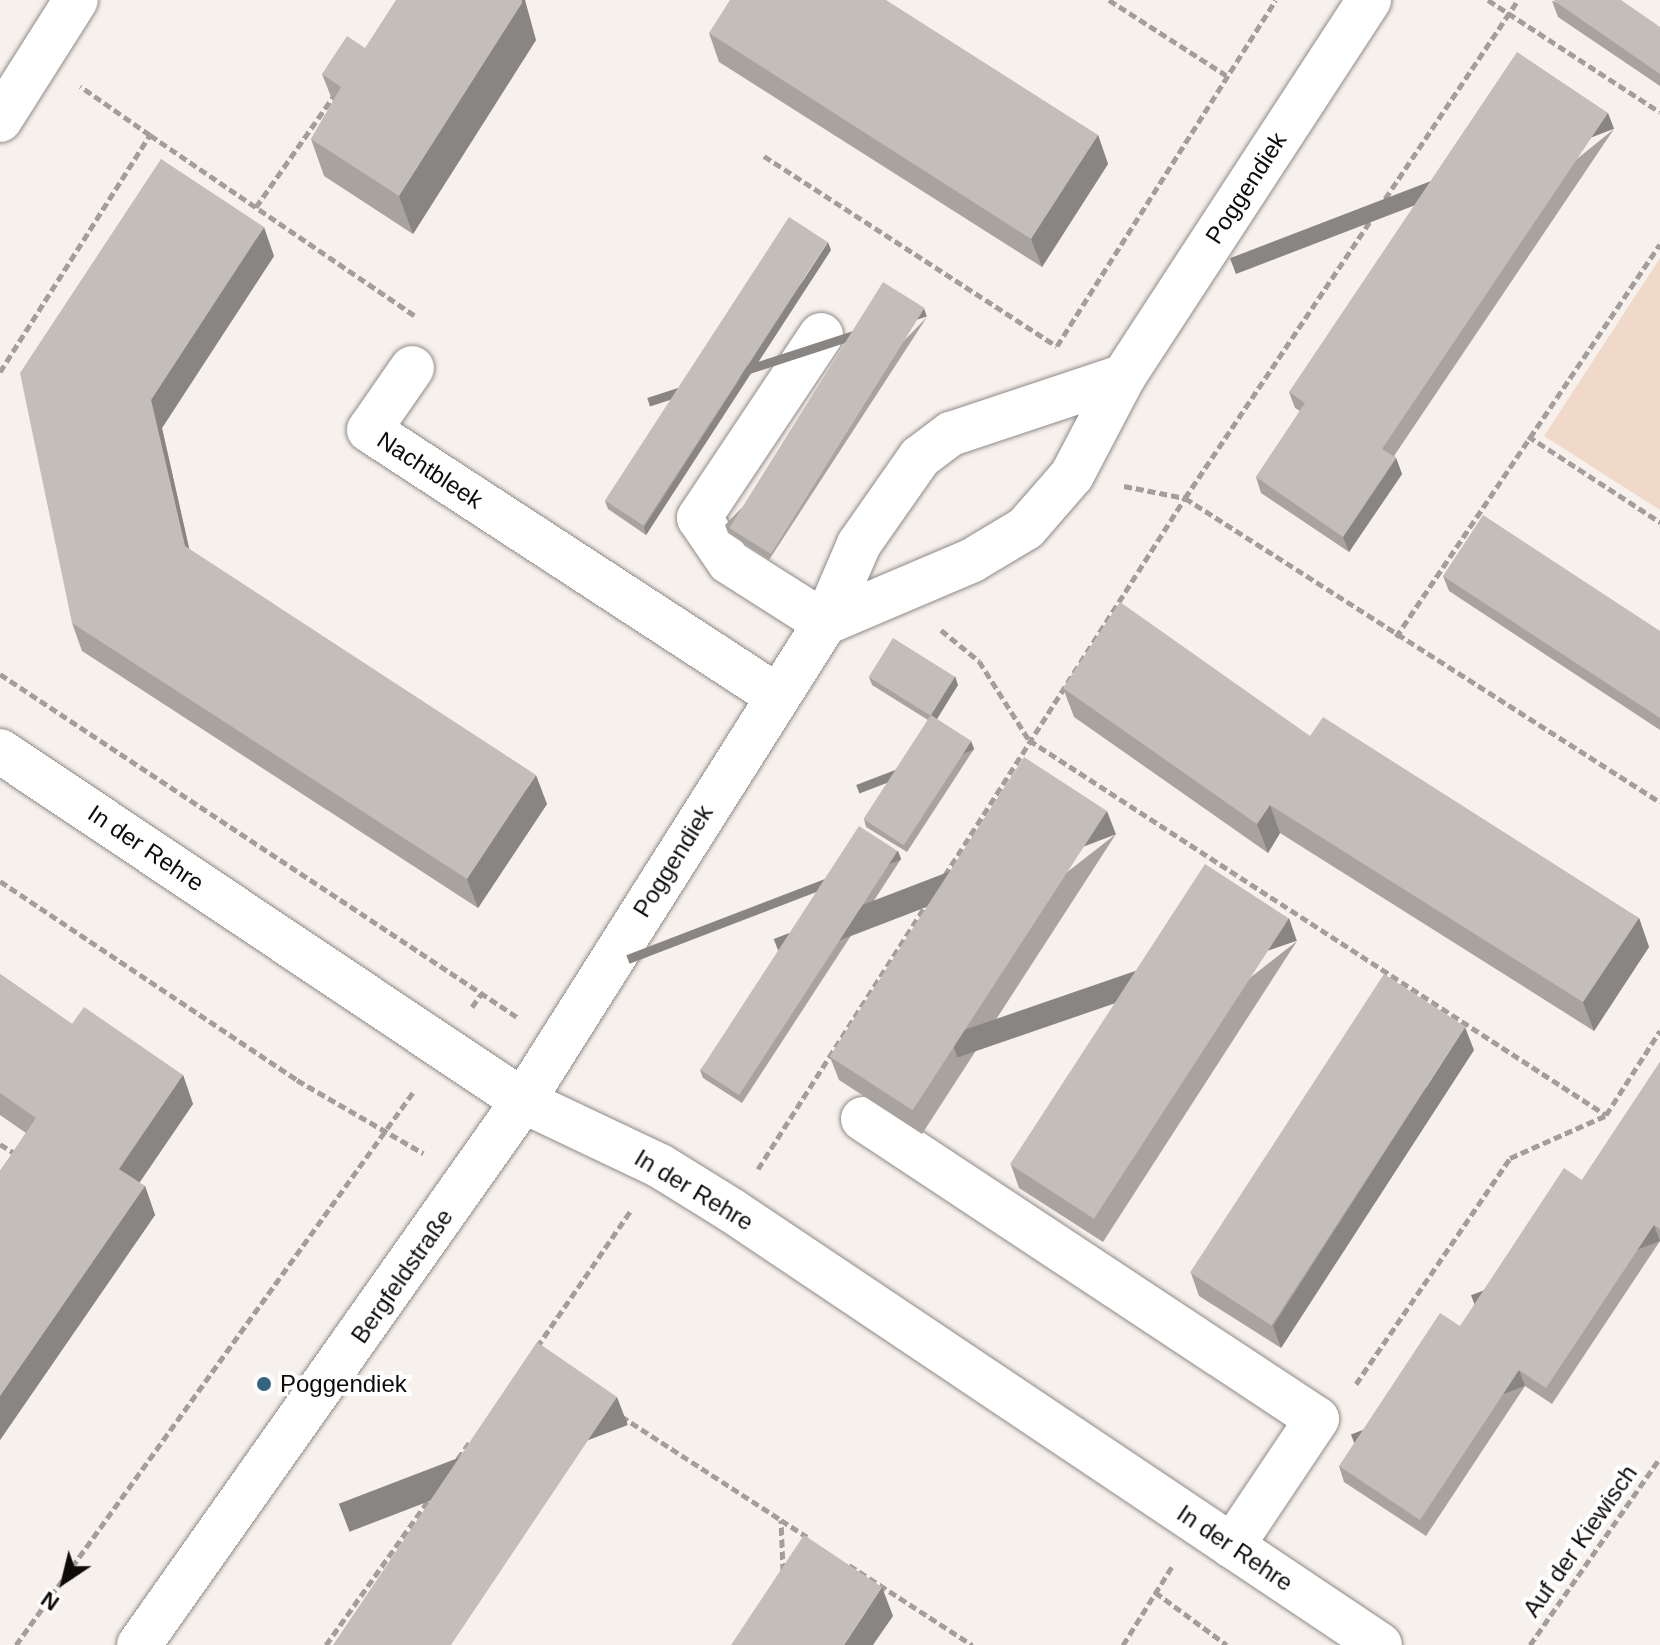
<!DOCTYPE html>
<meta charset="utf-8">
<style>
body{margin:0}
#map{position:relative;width:1660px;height:1645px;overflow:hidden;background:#f7f1ed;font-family:Helvetica,sans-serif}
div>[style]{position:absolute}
.green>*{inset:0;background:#f1d9c9}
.path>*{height:5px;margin-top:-2.5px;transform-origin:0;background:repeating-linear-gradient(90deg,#a39e9c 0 8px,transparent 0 12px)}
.roads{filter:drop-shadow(0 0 2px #908a87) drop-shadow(0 0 2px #908a87)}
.minor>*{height:44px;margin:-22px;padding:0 22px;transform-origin:22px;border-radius:22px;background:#fff}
.wall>*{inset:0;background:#a9a3a0}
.shaded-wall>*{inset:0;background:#898582;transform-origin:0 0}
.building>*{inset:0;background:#c4beba;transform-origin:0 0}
.dots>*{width:22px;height:22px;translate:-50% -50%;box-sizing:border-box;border:4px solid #fff;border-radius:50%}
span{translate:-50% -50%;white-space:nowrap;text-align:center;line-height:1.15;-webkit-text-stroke:8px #fff;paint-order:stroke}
.street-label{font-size:24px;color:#0e0c0b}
.poi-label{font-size:24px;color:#0e0c0b}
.left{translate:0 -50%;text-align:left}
.north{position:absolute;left:24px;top:1541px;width:80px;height:80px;-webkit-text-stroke:6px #fff;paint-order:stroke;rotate:215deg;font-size:22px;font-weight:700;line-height:32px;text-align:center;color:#0e0c0b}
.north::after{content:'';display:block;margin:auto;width:28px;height:36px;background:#0e0c0b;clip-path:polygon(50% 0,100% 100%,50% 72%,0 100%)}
</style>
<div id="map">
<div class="green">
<div style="clip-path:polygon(1660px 258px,1660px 510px,1544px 436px)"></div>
</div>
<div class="path">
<div style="left:1109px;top:0;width:139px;rotate:32.7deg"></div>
<div style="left:1488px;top:0;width:205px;rotate:33.1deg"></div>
<div style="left:150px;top:135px;width:320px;rotate:34.3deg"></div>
<div style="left:764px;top:156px;width:349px;rotate:33deg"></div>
<div style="left:1057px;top:346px;width:409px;rotate:-57.7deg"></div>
<div style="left:256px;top:207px;width:138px;rotate:-55deg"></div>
<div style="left:0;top:372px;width:280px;rotate:-57.7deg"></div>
<div style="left:150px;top:135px;width:85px;rotate:-145deg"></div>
<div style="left:1528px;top:436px;width:158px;rotate:33.1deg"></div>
<div style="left:1124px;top:486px;width:62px;rotate:11.1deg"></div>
<div style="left:1185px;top:498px;width:564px;rotate:32.62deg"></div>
<div style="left:941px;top:630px;width:49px;rotate:39.2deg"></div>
<div style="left:979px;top:661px;width:93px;rotate:57.7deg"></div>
<div style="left:1029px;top:740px;width:688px;rotate:33.02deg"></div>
<div style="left:1606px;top:1115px;width:100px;rotate:-57.3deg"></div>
<div style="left:1396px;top:637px;width:473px;rotate:-56.1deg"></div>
<div style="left:0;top:674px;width:620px;rotate:33.56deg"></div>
<div style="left:0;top:881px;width:358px;rotate:33.8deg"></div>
<div style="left:297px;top:1080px;width:146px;rotate:30.1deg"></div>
<div style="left:472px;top:1007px;width:16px;rotate:-55deg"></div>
<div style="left:0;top:1144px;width:19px;rotate:32deg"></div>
<div style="left:758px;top:1169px;width:795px;rotate:-57.53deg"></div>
<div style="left:1185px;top:498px;width:599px;rotate:-56.23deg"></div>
<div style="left:537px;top:1347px;width:166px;rotate:-55.5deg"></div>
<div style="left:1356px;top:1384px;width:273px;rotate:-55.7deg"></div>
<div style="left:1510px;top:1158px;width:104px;rotate:-23.9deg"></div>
<div style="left:621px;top:1416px;width:191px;rotate:33deg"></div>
<div style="left:849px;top:1565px;width:147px;rotate:33deg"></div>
<div style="left:783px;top:1571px;width:51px;rotate:-92.2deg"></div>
<div style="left:781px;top:1520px;width:31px;rotate:33deg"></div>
<div style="left:1155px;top:1592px;width:89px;rotate:36.4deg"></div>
<div style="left:16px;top:1645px;width:682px;rotate:-54.31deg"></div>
<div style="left:326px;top:1645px;width:251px;rotate:-54.7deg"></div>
<div style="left:1123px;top:1645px;width:94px;rotate:-58deg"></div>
<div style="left:1530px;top:1645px;width:228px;rotate:-55.2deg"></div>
</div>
<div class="roads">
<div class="minor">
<div style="left:0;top:120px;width:142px;rotate:-57.7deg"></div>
<div style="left:821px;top:335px;width:220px;rotate:123.7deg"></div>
<div style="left:699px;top:518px;width:53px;rotate:55.7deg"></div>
<div style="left:729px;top:562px;width:114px;rotate:32.4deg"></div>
<div style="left:412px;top:368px;width:75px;rotate:124.7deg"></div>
<div style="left:369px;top:430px;width:487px;rotate:33.1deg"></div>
<div style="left:825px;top:623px;width:159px;rotate:-23deg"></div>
<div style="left:971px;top:561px;width:64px;rotate:-31deg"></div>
<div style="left:1026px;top:528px;width:70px;rotate:-49deg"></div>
<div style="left:1072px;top:475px;width:112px;rotate:-62.3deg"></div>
<div style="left:1124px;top:376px;width:449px;rotate:-56.9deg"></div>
<div style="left:0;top:751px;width:629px;rotate:33.79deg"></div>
<div style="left:523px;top:1101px;width:152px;rotate:25.4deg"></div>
<div style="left:660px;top:1166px;width:84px;rotate:31.8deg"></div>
<div style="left:731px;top:1210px;width:781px;rotate:33.83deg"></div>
<div style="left:863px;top:1119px;width:544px;rotate:33.46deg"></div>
<div style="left:1317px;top:1419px;width:153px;rotate:123.8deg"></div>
<div style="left:139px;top:1645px;width:666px;rotate:-54.78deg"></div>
<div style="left:523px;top:1101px;width:565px;rotate:-57.72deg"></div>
<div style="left:825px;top:623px;width:86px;rotate:-66.7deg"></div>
<div style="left:859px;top:544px;width:106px;rotate:-55deg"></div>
<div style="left:920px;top:457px;width:39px;rotate:-37deg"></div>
<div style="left:951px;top:434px;width:182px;rotate:-18.5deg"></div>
</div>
</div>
<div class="wall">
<div style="clip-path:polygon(1552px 1px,1660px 27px,1660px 86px,1558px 17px)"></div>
<div style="clip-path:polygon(709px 33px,1098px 135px,1108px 164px,1042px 267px,719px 62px)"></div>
<div style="clip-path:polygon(536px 40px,413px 234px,324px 176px,311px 139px,333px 102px,322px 74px,365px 48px)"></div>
<div style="clip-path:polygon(1614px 129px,1394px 456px,1396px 458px,1402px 474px,1349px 552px,1261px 493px,1256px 477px,1300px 411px,1295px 408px,1289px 392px)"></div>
<div style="clip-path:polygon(161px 159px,274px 256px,162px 428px,189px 549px,547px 804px,478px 908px,82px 651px,72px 623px)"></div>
<div style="clip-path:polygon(831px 250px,646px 535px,608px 509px,605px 501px)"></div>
<div style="clip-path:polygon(927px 317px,769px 560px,728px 533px,725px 525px)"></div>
<div style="clip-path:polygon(1443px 576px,1660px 631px,1660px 730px,1449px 591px)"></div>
<div style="clip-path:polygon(869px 677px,958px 685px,936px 719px,971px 741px,974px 749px,907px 852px,866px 827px,864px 819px,928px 720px,872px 685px)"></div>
<div style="clip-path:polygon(1063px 688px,1310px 736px,1639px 918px,1649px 947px,1594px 1031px,1280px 833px,1268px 853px,1074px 717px)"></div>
<div style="clip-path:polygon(1116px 834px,922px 1134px,839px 1080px,830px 1057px)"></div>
<div style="clip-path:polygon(898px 851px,901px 859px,742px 1103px,703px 1078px,700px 1070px)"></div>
<div style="clip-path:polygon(1297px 941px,1103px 1242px,1019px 1188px,1011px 1165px)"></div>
<div style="clip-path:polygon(0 974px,72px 1024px,183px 1075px,193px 1104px,139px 1183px,145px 1186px,155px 1215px,0 1440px,0 1171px,26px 1133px,0 1115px)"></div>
<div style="clip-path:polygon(1474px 1050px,1281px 1348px,1199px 1296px,1191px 1273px)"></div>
<div style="clip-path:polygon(1660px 1062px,1660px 1241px,1552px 1404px,1525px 1386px,1426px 1536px,1344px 1482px,1339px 1466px,1460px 1326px,1582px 1180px)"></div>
</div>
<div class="shaded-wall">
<div style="clip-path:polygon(522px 0,525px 0,536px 40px,413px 234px,399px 196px)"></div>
<div style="left:1608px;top:113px;width:17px;height:405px;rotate:69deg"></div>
<div style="clip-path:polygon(1098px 135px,1108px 164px,1042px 267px,1031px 239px)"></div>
<div style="clip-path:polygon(264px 227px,274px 256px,162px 428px,195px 574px,185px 546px,151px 400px)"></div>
<div style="clip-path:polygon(828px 242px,831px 250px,646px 535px,644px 527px)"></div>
<div style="left:924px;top:308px;width:9px;height:291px;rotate:72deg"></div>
<div style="clip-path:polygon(1396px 458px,1402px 474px,1349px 552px,1343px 537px)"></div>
<div style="clip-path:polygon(955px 676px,958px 685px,934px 724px,931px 715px)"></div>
<div style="left:971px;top:741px;width:9px;height:123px;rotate:69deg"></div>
<div style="clip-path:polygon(536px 775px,547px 804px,478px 908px,467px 879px)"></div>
<div style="clip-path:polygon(1270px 805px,1280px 833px,1268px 853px,1257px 824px)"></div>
<div style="left:1107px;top:811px;width:25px;height:357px;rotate:69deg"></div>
<div style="left:898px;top:851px;width:9px;height:291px;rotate:69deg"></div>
<div style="left:1289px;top:918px;width:24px;height:359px;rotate:71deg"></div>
<div style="clip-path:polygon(1639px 918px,1649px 947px,1594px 1031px,1583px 1002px)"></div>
<div style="clip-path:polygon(1465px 1027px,1474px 1050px,1281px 1348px,1273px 1326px)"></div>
<div style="clip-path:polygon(183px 1075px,193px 1104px,129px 1198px,119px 1169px)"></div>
<div style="clip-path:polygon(145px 1186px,155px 1215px,0 1440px,0 1396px)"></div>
<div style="left:1654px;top:1225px;width:17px;height:196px;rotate:69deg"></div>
<div style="left:1519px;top:1370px;width:17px;height:180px;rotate:69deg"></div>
<div style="left:617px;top:1397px;width:30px;height:298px;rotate:69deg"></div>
<div style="clip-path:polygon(882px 1587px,893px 1616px,873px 1645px,844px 1645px)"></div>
</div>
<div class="building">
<div style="clip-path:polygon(396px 0,522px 0,522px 3px,399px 196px,311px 139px,341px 87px,322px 74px,347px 36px,365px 48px)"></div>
<div style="clip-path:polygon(730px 0,886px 0,1098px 135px,1031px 239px,709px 33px)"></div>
<div style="clip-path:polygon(1553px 0,1621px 0,1660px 27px,1660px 74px)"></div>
<div style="clip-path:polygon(1517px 52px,1608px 113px,1382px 449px,1396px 458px,1343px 537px,1256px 477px,1305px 403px,1289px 392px)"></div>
<div style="clip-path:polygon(161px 159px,264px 227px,151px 400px,185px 546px,536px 775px,467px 879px,72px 623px,20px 373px)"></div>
<div style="left:789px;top:217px;width:46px;height:338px;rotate:33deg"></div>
<div style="left:883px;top:282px;width:49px;height:290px;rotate:32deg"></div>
<div style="clip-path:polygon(1483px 515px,1660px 631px,1660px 718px,1443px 576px)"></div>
<div style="clip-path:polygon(1120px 602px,1310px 736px,1323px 717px,1639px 918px,1583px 1002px,1270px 805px,1257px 824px,1063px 688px)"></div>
<div style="left:893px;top:638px;width:73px;height:46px;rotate:32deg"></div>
<div style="left:931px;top:715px;width:48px;height:124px;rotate:33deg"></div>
<div style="left:1024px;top:757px;width:99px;height:357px;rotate:33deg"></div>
<div style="left:859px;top:826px;width:46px;height:291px;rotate:33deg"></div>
<div style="left:1205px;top:864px;width:100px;height:358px;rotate:33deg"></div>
<div style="clip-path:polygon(0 974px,72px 1024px,84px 1007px,183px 1075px,119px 1169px,145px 1186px,0 1396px,0 1171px,36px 1118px,0 1093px)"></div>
<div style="left:1384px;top:974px;width:97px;height:356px;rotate:33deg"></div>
<div style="clip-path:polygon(1660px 1062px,1660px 1229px,1654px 1225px,1546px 1388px,1519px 1370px,1420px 1520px,1339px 1466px,1440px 1313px,1460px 1326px,1564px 1168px,1582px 1180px)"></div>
<div style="clip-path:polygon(537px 1342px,617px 1397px,451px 1645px,333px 1645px)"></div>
<div style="clip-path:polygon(804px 1535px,882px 1587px,844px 1645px,731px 1645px)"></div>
</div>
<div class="dots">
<div style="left:264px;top:1384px;background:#336583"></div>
</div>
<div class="street-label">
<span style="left:1246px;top:188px;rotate:-57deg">Poggendiek</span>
<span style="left:430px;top:470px;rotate:33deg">Nachtbleek</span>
<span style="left:146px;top:848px;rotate:34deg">In der Rehre</span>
<span style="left:673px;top:861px;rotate:-58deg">Poggendiek</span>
<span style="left:694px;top:1190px;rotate:31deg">In der Rehre</span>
<span style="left:402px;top:1276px;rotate:-55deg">Bergfeldstraße</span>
<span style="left:1580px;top:1541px;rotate:-55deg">Auf der Kiewisch</span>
<span style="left:1235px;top:1548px;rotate:34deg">In der Rehre</span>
</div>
<div class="poi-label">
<span class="left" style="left:280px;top:1384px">Poggendiek</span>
</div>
<div class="north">N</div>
</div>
